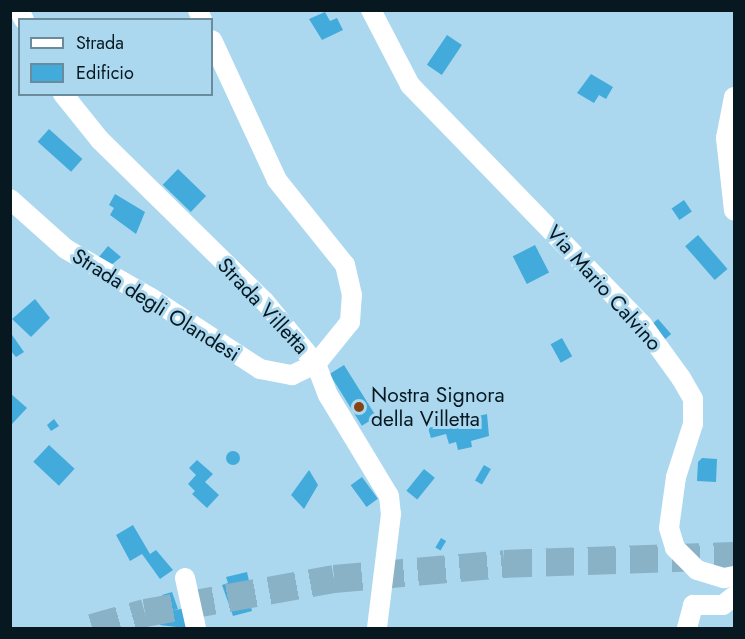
<!DOCTYPE html>
<style>
body{margin:0}
#map{position:relative;width:745px;height:639px;overflow:hidden;background:#abd8ef;font-family:Jost,sans-serif}
div>[style]{position:absolute}
.building>*{inset:0;background:#42abdb;transform-origin:0 0}
.round{border-radius:50%}
.highway-tunnel>*{height:28px;margin-top:-14px;transform-origin:0;background:repeating-linear-gradient(90deg,#8ab2c6 0 28px,transparent 0 42px)}
.minor>*{height:20px;margin:-10px;padding:0 10px;transform-origin:10px;border-radius:10px;background:#fff}
.dots>*{width:16px;height:16px;translate:-50% -50%;box-sizing:border-box;border:3px solid #abd8ef;border-radius:50%}
span{translate:-50% -50%;white-space:nowrap;text-align:center;line-height:1.15;-webkit-text-stroke:6px #abd8ef;paint-order:stroke}
.street-label{font-size:21px;color:#071820}
.poi-label{font-size:21px;color:#071820}
.left{translate:0 -50%;text-align:left}
.frame{position:absolute;inset:0;border:12px solid #071820;pointer-events:none}
.legend{position:absolute;left:18px;top:18px;width:195px;height:78px;box-sizing:border-box;background:#abd8ef;border:2px solid #698b9c;margin:0;padding:8px 10px;list-style:none;font-size:18px;color:#071820}
.legend li{display:flex;align-items:center;gap:12px;height:30px}
.legend b{width:30px;border:2px solid #698b9c}
</style>
<div id="map">
<div class="building">
<div style="clip-path:polygon(325px 12px,330px 21px,337px 18px,343px 30px,322px 40px,309px 19px)"></div>
<div style="left:447px;top:35px;width:18px;height:36px;rotate:34deg"></div>
<div style="clip-path:polygon(591px 74px,613px 87px,606px 99px,599px 95px,594px 103px,577px 93px)"></div>
<div style="left:49px;top:129px;width:45px;height:17px;rotate:42deg"></div>
<div style="left:178px;top:169px;width:39px;height:22px;rotate:44deg"></div>
<div style="clip-path:polygon(115px 194px,145px 212px,136px 234px,110px 215px,114px 208px,109px 205px)"></div>
<div style="left:684px;top:200px;width:14px;height:15px;rotate:56deg"></div>
<div style="left:698px;top:235px;width:45px;height:17px;rotate:49deg"></div>
<div style="left:535px;top:245px;width:31px;height:25px;rotate:63deg"></div>
<div style="clip-path:polygon(108px 246px,121px 257px,104px 271px,94px 263px)"></div>
<div style="clip-path:polygon(35px 299px,50px 318px,31px 337px,12px 319px)"></div>
<div style="left:658px;top:319px;width:20px;height:8px;rotate:49deg"></div>
<div style="clip-path:polygon(10px 332px,24px 352px,16px 357px,10px 350px)"></div>
<div style="left:562px;top:338px;width:21px;height:13px;rotate:61deg"></div>
<div style="left:344px;top:365px;width:61px;height:17px;rotate:58deg"></div>
<div style="clip-path:polygon(10px 393px,27px 408px,12px 424px,10px 423px)"></div>
<div style="clip-path:polygon(487px 414px,489px 436px,471px 441px,472px 447px,458px 450px,456px 442px,449px 444px,446px 434px,431px 438px,428px 428px)"></div>
<div style="clip-path:polygon(54px 419px,59px 426px,51px 431px,47px 425px)"></div>
<div style="left:49px;top:445px;width:35px;height:23px;rotate:43deg"></div>
<div class="round" style="left:226px;top:451px;width:14px;height:14px"></div>
<div style="clip-path:polygon(702px 458px,717px 459px,716px 482px,697px 481px,698px 462px)"></div>
<div style="clip-path:polygon(197px 460px,213px 474px,205px 482px,219px 495px,207px 508px,192px 494px,195px 491px,188px 484px,196px 475px,189px 468px)"></div>
<div style="left:484px;top:465px;width:8px;height:18px;rotate:30deg"></div>
<div style="left:424px;top:469px;width:14px;height:28px;rotate:39deg"></div>
<div style="clip-path:polygon(309px 470px,318px 485px,304px 509px,291px 495px)"></div>
<div style="left:362px;top:477px;width:27px;height:14px;rotate:54deg"></div>
<div style="clip-path:polygon(133px 525px,150px 554px,156px 550px,173px 570px,160px 579px,142px 554px,130px 561px,116px 535px)"></div>
<div style="left:441px;top:538px;width:6px;height:11px;rotate:31deg"></div>
<div style="clip-path:polygon(247px 572px,250px 585px,246px 586px,252px 611px,233px 616px,222px 585px,228px 583px,226px 577px)"></div>
<div style="clip-path:polygon(172px 592px,178px 609px,171px 611px,185px 608px,189px 627px,185px 628px,160px 625px,157px 615px,168px 612px,162px 595px)"></div>
</div>
<div class="highway-tunnel">
<div style="left:92px;top:628px;width:55px;rotate:-15.8deg"></div>
<div style="left:145px;top:613px;width:192px;rotate:-10.2deg"></div>
<div style="left:334px;top:579px;width:171px;rotate:-5deg"></div>
<div style="left:504px;top:564px;width:230px;rotate:-2deg"></div>
</div>
<div class="minor">
<div style="left:19px;top:10px;width:11px;rotate:63deg"></div>
<div style="left:198px;top:10px;width:11px;rotate:68deg"></div>
<div style="left:371px;top:10px;width:85px;rotate:62.5deg"></div>
<div style="left:410px;top:85px;width:333px;rotate:45.9deg"></div>
<div style="left:642px;top:324px;width:67px;rotate:54.2deg"></div>
<div style="left:681px;top:378px;width:24px;rotate:60deg"></div>
<div style="left:693px;top:399px;width:25px;rotate:90deg"></div>
<div style="left:693px;top:424px;width:56px;rotate:107.8deg"></div>
<div style="left:676px;top:477px;width:51px;rotate:97.8deg"></div>
<div style="left:669px;top:528px;width:21px;rotate:73deg"></div>
<div style="left:675px;top:548px;width:31px;rotate:45deg"></div>
<div style="left:697px;top:570px;width:28px;rotate:17deg"></div>
<div style="left:724px;top:578px;width:10px;rotate:-11deg"></div>
<div style="left:63px;top:94px;width:59px;rotate:51.2deg"></div>
<div style="left:100px;top:140px;width:231px;rotate:44.5deg"></div>
<div style="left:265px;top:302px;width:80px;rotate:50.6deg"></div>
<div style="left:316px;top:364px;width:33px;rotate:69deg"></div>
<div style="left:328px;top:395px;width:118px;rotate:58.9deg"></div>
<div style="left:389px;top:496px;width:18px;rotate:84deg"></div>
<div style="left:391px;top:514px;width:115px;rotate:97deg"></div>
<div style="left:734px;top:97px;width:42px;rotate:101deg"></div>
<div style="left:726px;top:138px;width:73px;rotate:83.7deg"></div>
<div style="left:10px;top:199px;width:75px;rotate:41.8deg"></div>
<div style="left:66px;top:249px;width:98px;rotate:30deg"></div>
<div style="left:151px;top:298px;width:130px;rotate:33.1deg"></div>
<div style="left:260px;top:369px;width:33px;rotate:11deg"></div>
<div style="left:292px;top:375px;width:26px;rotate:-25deg"></div>
<div style="left:316px;top:364px;width:54px;rotate:-51deg"></div>
<div style="left:350px;top:322px;width:27px;rotate:-86deg"></div>
<div style="left:352px;top:295px;width:31px;rotate:-103deg"></div>
<div style="left:345px;top:265px;width:109px;rotate:-128.7deg"></div>
<div style="left:277px;top:180px;width:154px;rotate:-114.9deg"></div>
<div style="left:185px;top:578px;width:51px;rotate:77.6deg"></div>
<div style="left:687px;top:628px;width:24px;rotate:-75deg"></div>
<div style="left:693px;top:605px;width:30px"></div>
<div style="left:723px;top:605px;width:14px;rotate:-39deg"></div>
</div>
<div class="dots">
<div style="left:359px;top:407px;background:#864414"></div>
</div>
<div class="street-label">
<span style="left:604px;top:288px;rotate:48deg">Via Mario Calvino</span>
<span style="left:156px;top:305px;rotate:32deg">Strada degli Olandesi</span>
<span style="left:263px;top:306px;rotate:47deg">Strada Villetta</span>
</div>
<div class="poi-label">
<span class="left" style="left:371px;top:407px">Nostra Signora<br>della Villetta</span>
</div>
<div class="frame"></div>
<ul class="legend">
<li><b style="height:8px;background:#fff"></b>Strada</li>
<li><b style="height:16px;background:#42abdb"></b>Edificio</li>
</ul>
</div>
